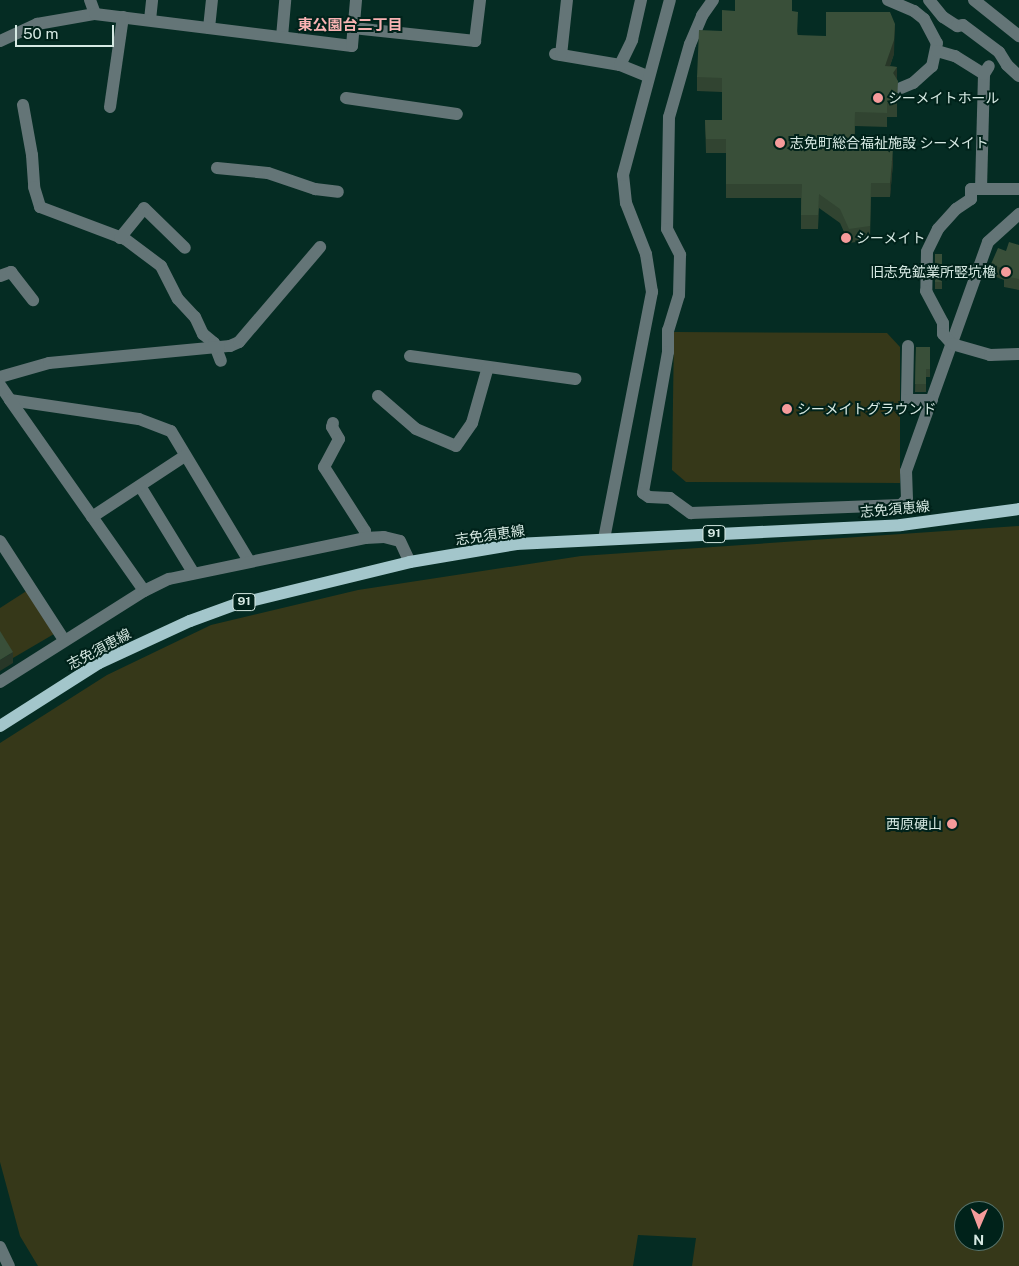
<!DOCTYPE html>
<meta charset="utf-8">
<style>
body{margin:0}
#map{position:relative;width:1019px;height:1266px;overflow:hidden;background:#052c23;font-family:"Public Sans","Noto Sans JP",sans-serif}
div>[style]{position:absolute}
.green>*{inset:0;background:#363819}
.minor>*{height:12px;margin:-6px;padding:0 6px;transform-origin:6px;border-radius:6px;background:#647577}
.major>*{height:12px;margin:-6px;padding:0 6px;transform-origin:6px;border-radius:6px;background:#a3c6cb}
.wall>*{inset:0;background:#314431;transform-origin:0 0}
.shaded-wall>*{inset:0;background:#283728}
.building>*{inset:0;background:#394f39;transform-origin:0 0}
.dots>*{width:14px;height:14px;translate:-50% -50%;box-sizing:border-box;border:2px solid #00221a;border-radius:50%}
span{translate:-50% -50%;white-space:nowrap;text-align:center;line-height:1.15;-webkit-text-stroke:4px #00221a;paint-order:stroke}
.shield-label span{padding:1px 4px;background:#00221a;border:1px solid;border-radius:4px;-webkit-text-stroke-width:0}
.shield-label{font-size:12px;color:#d6e9e3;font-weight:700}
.poi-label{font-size:14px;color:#d6e9e3}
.left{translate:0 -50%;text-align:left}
.right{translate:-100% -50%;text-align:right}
.street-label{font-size:14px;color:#d6e9e3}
.neighbourhood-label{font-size:15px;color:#f8b3b3;font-weight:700}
.north{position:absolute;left:954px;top:1201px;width:50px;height:50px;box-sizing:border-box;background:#00221a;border:1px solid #56726a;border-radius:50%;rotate:181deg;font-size:14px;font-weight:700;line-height:20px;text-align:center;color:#d6e9e3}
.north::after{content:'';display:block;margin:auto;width:18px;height:22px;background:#f59b9b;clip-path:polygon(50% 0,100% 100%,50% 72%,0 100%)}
.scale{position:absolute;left:15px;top:25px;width:99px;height:22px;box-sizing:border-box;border:2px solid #d6e9e3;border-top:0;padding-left:6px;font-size:15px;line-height:18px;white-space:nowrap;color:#d6e9e3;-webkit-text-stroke:4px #00221a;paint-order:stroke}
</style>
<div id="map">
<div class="green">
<div style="clip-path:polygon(674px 332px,887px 333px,900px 347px,900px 483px,686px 482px,672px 470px)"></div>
<div style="clip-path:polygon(evenodd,1019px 526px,1019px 1266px,692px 1266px,696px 1238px,638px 1235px,633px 1266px,38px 1266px,20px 1236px,0 1162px,0 743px,107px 675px,211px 625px,358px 590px,581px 556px,1019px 526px,964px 1211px,994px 1211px,994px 1241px,964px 1241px,964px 1211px)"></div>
<div style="clip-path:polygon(28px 590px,54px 634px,13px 658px,0 637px,0 608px)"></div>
</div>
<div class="minor">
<div style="left:90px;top:0;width:15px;rotate:70deg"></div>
<div style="left:713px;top:0;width:19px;rotate:125deg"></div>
<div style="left:702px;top:16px;width:30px;rotate:113deg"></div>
<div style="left:690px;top:44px;width:76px;rotate:106deg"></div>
<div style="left:669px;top:117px;width:112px;rotate:91deg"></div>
<div style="left:667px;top:229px;width:29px;rotate:63deg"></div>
<div style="left:680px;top:255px;width:40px;rotate:91.4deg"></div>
<div style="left:679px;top:295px;width:37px;rotate:107deg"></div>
<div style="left:668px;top:330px;width:22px;rotate:90deg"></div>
<div style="left:668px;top:352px;width:143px;rotate:100.1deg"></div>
<div style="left:643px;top:493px;width:7px;rotate:34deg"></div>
<div style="left:649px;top:497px;width:21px;rotate:3deg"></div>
<div style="left:670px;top:498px;width:26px;rotate:36deg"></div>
<div style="left:691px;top:513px;width:210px;rotate:-2.2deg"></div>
<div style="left:901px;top:505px;width:8px;rotate:-45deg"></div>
<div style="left:907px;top:499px;width:28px;rotate:-92deg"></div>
<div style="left:906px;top:471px;width:243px;rotate:-70.3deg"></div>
<div style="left:988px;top:242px;width:42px;rotate:-42.1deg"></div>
<div style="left:888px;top:0;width:28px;rotate:23deg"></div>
<div style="left:914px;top:11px;width:13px;rotate:39deg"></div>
<div style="left:924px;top:19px;width:27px;rotate:62deg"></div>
<div style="left:937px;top:43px;width:24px;rotate:102deg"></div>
<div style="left:932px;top:66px;width:25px;rotate:138deg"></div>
<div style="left:913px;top:83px;width:13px;rotate:157deg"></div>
<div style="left:929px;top:0;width:22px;rotate:51deg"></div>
<div style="left:943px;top:17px;width:17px;rotate:33deg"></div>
<div style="left:957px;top:26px;width:6px;rotate:-9deg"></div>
<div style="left:963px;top:25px;width:45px;rotate:36.9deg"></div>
<div style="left:999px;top:52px;width:15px;rotate:58deg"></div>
<div style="left:1007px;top:65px;width:16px;rotate:43deg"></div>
<div style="left:974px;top:0;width:58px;rotate:38.7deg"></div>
<div style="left:150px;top:20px;width:20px;rotate:-84deg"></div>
<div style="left:209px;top:28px;width:28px;rotate:-84deg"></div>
<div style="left:353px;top:28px;width:123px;rotate:6.1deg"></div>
<div style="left:475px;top:41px;width:41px;rotate:-83deg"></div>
<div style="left:282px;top:37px;width:37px;rotate:-85deg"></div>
<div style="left:0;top:41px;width:41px;rotate:-24.7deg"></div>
<div style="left:37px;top:24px;width:59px;rotate:-9.8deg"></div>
<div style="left:95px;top:14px;width:259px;rotate:7.1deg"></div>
<div style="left:352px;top:46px;width:46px;rotate:-85deg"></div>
<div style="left:937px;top:51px;width:19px;rotate:16deg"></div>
<div style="left:955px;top:56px;width:34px;rotate:32deg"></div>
<div style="left:555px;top:54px;width:66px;rotate:9.6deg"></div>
<div style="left:620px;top:65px;width:31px;rotate:22deg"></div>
<div style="left:561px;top:55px;width:55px;rotate:-83.8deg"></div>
<div style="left:620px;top:65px;width:28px;rotate:-64deg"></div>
<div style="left:632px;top:40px;width:41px;rotate:-77.3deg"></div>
<div style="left:346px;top:98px;width:112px;rotate:8.2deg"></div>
<div style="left:23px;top:105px;width:51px;rotate:79.8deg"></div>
<div style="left:32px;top:155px;width:32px;rotate:86deg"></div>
<div style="left:34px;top:187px;width:21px;rotate:73deg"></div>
<div style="left:40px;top:207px;width:91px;rotate:20.6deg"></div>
<div style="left:125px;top:239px;width:45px;rotate:36.9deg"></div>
<div style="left:161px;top:266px;width:37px;rotate:63deg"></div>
<div style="left:178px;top:299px;width:25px;rotate:47deg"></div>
<div style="left:195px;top:317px;width:19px;rotate:65deg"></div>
<div style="left:203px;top:334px;width:14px;rotate:39deg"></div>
<div style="left:214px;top:343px;width:19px;rotate:69deg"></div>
<div style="left:110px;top:107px;width:91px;rotate:-81.8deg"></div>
<div style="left:217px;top:168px;width:51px;rotate:5.6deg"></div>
<div style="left:268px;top:173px;width:50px;rotate:18.8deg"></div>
<div style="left:315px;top:189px;width:23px;rotate:7deg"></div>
<div style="left:981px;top:189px;width:115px;rotate:-88.5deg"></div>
<div style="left:984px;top:74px;width:9px;rotate:-58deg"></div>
<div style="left:1019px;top:189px;width:48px;rotate:180deg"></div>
<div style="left:971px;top:189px;width:10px;rotate:90deg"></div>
<div style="left:971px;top:199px;width:18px;rotate:146deg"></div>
<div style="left:956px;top:209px;width:27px;rotate:132deg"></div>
<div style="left:938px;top:229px;width:25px;rotate:116deg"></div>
<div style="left:927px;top:252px;width:39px;rotate:91deg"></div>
<div style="left:926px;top:291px;width:36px;rotate:62deg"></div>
<div style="left:943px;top:323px;width:11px;rotate:90deg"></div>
<div style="left:943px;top:334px;width:13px;rotate:48deg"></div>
<div style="left:952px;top:344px;width:40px;rotate:16deg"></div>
<div style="left:990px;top:355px;width:29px;rotate:-2deg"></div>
<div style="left:120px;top:238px;width:38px;rotate:-51deg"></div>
<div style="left:144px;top:208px;width:57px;rotate:44.3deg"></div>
<div style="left:0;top:276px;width:12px;rotate:-20deg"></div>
<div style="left:11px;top:272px;width:36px;rotate:52deg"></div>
<div style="left:908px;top:346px;width:54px;rotate:91.1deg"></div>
<div style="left:907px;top:400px;width:25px"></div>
<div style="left:410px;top:356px;width:167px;rotate:7.9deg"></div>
<div style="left:0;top:377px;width:51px;rotate:-15.9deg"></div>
<div style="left:49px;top:363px;width:182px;rotate:-5.4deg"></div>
<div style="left:230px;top:346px;width:10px;rotate:-24deg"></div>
<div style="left:239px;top:342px;width:125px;rotate:-49.5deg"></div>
<div style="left:0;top:385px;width:18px;rotate:56deg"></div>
<div style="left:10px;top:400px;width:130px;rotate:8.4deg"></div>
<div style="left:139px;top:419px;width:34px;rotate:21deg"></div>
<div style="left:171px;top:431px;width:152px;rotate:59deg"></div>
<div style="left:378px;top:396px;width:50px;rotate:41deg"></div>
<div style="left:416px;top:429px;width:43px;rotate:23deg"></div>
<div style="left:456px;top:446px;width:28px;rotate:-55deg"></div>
<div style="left:472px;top:423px;width:58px;rotate:-74.1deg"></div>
<div style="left:10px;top:400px;width:233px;rotate:54.9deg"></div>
<div style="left:333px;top:423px;width:4px;rotate:104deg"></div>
<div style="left:332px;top:427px;width:14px;rotate:60deg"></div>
<div style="left:339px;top:439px;width:32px;rotate:118deg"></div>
<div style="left:324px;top:467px;width:76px;rotate:57.4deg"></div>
<div style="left:365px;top:531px;width:7px;rotate:90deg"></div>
<div style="left:140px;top:486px;width:101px;rotate:58.4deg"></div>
<div style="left:92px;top:517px;width:111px;rotate:-33.3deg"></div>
<div style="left:604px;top:539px;width:252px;rotate:-79deg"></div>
<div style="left:652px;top:292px;width:38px;rotate:-99deg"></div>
<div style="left:646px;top:254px;width:55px;rotate:-111.4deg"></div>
<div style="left:626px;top:203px;width:28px;rotate:-96deg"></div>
<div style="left:623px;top:175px;width:181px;rotate:-75deg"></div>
<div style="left:0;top:541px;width:118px;rotate:57.1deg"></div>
<div style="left:0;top:682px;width:170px;rotate:-32.3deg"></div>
<div style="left:144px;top:591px;width:28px;rotate:-26deg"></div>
<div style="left:169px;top:579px;width:200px;rotate:-11.8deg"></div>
<div style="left:365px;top:538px;width:19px;rotate:-3deg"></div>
<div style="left:384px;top:537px;width:16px;rotate:14deg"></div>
<div style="left:400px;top:541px;width:23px;rotate:65deg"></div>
<div style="left:0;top:1247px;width:21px;rotate:65deg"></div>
</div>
<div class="major">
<div style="left:0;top:726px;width:117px;rotate:-32.5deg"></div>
<div style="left:99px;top:663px;width:100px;rotate:-24.8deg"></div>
<div style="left:190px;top:621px;width:47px;rotate:-20deg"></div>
<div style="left:234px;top:605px;width:181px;rotate:-13.7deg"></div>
<div style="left:410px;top:562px;width:108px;rotate:-9.6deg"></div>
<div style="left:516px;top:544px;width:385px;rotate:-2.8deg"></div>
<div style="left:901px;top:525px;width:119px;rotate:-7.7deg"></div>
</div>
<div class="wall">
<div style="clip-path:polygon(792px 11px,798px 35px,894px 54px,890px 66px,897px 67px,897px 117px,887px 117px,887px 127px,855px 126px,855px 145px,893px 163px,890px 197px,871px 197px,870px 240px,849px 243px,840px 223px,819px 208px,818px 229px,801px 229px,801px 198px,726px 198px,726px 153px,706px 153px,705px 120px,722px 120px,722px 92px,697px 91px,697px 77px,722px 31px)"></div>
<div style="clip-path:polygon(1019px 245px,1019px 290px,1004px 287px,1004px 280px,991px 275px,991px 264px,1006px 251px)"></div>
<div style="left:935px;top:254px;width:7px;height:35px"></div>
<div style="clip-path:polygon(916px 347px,930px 347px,930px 377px,926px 377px,926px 392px,915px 392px)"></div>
</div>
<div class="shaded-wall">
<div style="clip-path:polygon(895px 24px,894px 54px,885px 80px,885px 66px)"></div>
<div style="clip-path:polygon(897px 67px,897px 81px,893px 73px)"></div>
<div style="clip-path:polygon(893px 149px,893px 163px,890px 197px,890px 183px)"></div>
<div style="clip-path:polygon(13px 652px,13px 663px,0 671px,0 660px)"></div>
</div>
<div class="building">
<div style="clip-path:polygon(735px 0,792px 0,792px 11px,798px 12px,797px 35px,826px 36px,826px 12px,890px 12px,895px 24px,894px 40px,885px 66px,897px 67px,893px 73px,898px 81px,897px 103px,887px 103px,887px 113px,855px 112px,854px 145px,893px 149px,890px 183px,871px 183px,870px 226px,849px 229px,840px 209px,819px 194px,818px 215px,801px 215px,802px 184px,726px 184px,726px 139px,706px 139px,705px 120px,722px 120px,722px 78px,697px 77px,699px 30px,722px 31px,722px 10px,735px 11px)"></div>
<div style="clip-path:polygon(1009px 242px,1019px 245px,1019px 279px,1004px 276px,1006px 270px,991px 264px,998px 248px,1006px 251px)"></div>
<div style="left:935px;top:254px;width:7px;height:28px"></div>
<div style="clip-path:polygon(916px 347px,930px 347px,930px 369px,926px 369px,926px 384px,915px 384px)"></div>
<div style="clip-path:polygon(0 631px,13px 652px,0 660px)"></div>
</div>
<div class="dots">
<div style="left:878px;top:98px;background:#f59b9b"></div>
<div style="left:780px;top:143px;background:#f59b9b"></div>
<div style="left:846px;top:238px;background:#f59b9b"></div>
<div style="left:1006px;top:272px;background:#f59b9b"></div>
<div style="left:787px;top:409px;background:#f59b9b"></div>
<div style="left:952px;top:824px;background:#f59b9b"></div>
</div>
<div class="shield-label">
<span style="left:714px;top:534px">91</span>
<span style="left:244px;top:602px">91</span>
</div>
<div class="poi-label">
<span class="left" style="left:888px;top:98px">シーメイトホール</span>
<span class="left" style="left:790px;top:143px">志免町総合福祉施設 シーメイト</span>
<span class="left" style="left:856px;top:238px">シーメイト</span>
<span class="right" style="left:996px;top:272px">旧志免鉱業所竪坑櫓</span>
<span class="left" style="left:797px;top:409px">シーメイトグラウンド</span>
<span class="right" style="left:942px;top:824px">西原硬山</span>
</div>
<div class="street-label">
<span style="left:895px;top:509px;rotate:-5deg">志免須恵線</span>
<span style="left:490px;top:535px;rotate:-8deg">志免須恵線</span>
<span style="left:99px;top:649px;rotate:-28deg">志免須恵線</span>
</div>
<div class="neighbourhood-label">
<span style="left:350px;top:25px">東公園台二丁目</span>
</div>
<div class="north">N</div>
<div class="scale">50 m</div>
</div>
